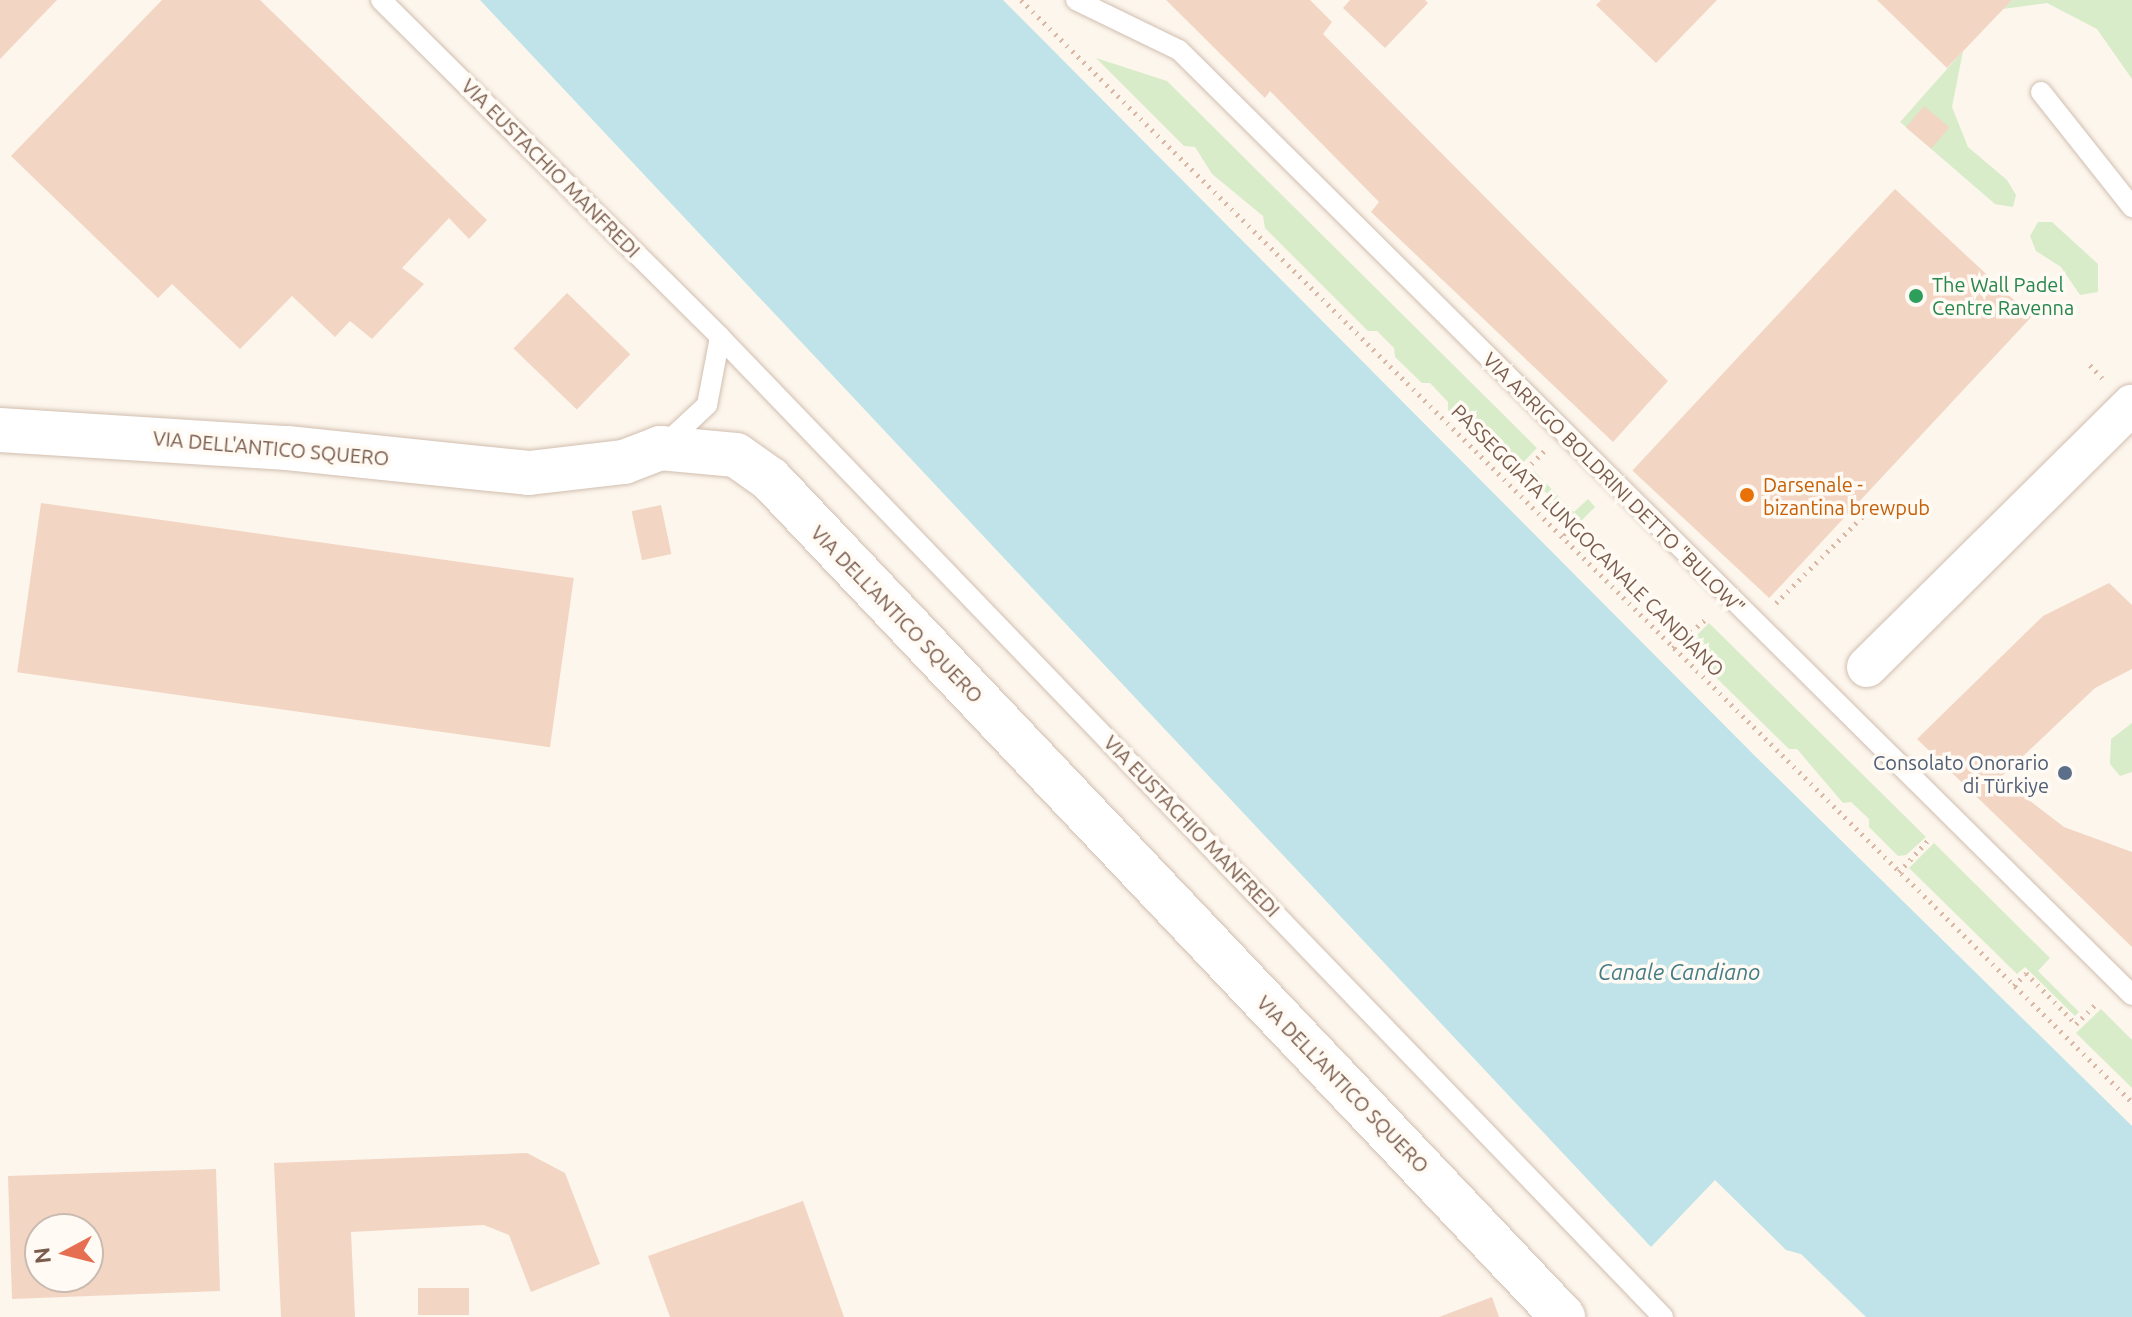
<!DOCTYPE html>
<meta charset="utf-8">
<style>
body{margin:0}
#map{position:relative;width:2132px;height:1317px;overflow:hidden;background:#fdf6ec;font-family:Ubuntu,sans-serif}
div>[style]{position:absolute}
.green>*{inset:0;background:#d8ecc9}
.water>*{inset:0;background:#bfe3e8}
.building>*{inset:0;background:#f3d5c3;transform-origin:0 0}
.path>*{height:5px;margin-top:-2.5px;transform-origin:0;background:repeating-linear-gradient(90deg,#d9b8a5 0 2px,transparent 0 8px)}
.roads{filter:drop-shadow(0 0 2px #d1beb0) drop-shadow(0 0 2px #d1beb0)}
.service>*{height:20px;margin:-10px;padding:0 10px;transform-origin:10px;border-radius:10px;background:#fff}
.minor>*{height:40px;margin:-20px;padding:0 20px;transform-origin:20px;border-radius:20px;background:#fff}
.tertiary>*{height:44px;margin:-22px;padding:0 22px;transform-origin:22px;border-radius:22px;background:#fff}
.dots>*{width:22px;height:22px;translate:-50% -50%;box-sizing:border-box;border:4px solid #fffaf3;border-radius:50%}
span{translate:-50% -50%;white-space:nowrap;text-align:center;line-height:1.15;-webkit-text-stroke:7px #fffaf3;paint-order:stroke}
.street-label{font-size:20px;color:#7a5c4d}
.leisure-label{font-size:20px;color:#27864d}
.left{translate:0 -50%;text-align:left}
.food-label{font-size:20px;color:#c56008}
.service-label{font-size:20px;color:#4e5e75}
.right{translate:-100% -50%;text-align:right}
.water-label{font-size:22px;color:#437c86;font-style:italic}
.north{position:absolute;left:24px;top:1213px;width:80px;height:80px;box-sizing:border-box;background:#fffaf3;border:2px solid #cabbb1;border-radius:50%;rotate:263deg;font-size:22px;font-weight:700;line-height:32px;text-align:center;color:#7a5c4d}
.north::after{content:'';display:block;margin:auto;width:28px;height:36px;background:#e76f51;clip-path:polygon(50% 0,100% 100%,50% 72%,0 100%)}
</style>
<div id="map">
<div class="green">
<div style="clip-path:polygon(2012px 0,2132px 0,2132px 79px,2097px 29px,2047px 3px,2003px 9px)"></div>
<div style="clip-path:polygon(1963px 51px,1952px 107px,1968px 147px,2007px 180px,2016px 195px,2013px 207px,1995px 204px,1900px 122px)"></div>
<div style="clip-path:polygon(1096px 58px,1167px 81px,1537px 448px,1512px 474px,1448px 410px,1448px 402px,1430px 383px,1422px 383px,1395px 357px,1394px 348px,1377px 331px,1368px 331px,1265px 228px,1263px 216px,1212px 174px,1195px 147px,1184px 146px)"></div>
<div style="clip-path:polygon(2038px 222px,2052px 222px,2098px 264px,2098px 292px,2080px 295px,2061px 267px,2036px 251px,2030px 236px)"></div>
<div style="clip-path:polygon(1534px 471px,1574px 512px,1588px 499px,1595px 507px,1578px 524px,1529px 476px)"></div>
<div style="clip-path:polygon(1709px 623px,1926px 837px,1906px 855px,1898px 856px,1869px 827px,1869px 819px,1851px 802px,1843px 803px,1797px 749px,1789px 749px,1689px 651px,1690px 642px)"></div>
<div style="clip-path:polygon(2132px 723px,2132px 772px,2120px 776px,2110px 764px,2111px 739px)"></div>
<div style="clip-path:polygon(1934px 843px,2050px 958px,2038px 971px,2079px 1012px,2075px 1016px,2025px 967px,2017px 974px,1909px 868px)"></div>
<div style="clip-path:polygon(2101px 1009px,2132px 1040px,2132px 1088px,2076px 1033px)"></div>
</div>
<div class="water">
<div style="clip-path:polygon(480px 0,1003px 0,1755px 756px,2132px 1126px,2132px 1317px,1866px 1317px,1801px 1254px,1786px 1250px,1715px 1180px,1651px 1247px)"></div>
</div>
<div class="building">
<div style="clip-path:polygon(0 0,57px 0,0 59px)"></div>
<div style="clip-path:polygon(162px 0,260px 0,487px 220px,469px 239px,449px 218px,402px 268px,424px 284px,372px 339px,350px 321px,335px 337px,292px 296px,240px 349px,172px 284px,158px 298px,11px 156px)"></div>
<div style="clip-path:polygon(1166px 0,1310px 0,1332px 22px,1323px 34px,1668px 381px,1613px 442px,1371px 212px,1379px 202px,1270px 91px,1265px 98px)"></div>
<div style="clip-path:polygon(1350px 0,1425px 0,1428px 3px,1385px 48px,1343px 8px)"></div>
<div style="clip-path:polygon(1601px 0,1717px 0,1656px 63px,1596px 5px)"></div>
<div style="clip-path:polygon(1877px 0,2012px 0,1947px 68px)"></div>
<div style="left:1924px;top:106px;width:33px;height:28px;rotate:40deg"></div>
<div style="left:1895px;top:189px;width:187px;height:385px;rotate:43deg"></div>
<div style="left:567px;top:293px;width:88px;height:77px;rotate:44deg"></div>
<div style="left:41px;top:503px;width:538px;height:171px;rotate:8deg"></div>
<div style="left:661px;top:505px;width:50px;height:30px;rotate:78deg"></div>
<div style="clip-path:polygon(2109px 583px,2132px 605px,2132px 669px,2095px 688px,2000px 778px,2064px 827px,2132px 852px,2132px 947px,1917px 739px,2043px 616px)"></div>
<div style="clip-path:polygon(527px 1153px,565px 1173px,600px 1264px,531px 1292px,509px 1235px,484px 1225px,351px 1232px,355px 1317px,281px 1317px,274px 1163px)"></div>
<div style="clip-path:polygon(evenodd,216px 1169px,220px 1291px,12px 1299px,8px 1176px,216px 1169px,40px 1229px,88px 1229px,88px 1277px,40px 1277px,40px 1229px)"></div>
<div style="clip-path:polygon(803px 1201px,844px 1317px,670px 1317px,648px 1256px)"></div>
<div style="left:469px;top:1288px;width:27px;height:51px;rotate:90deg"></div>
<div style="clip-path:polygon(1492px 1297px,1499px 1317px,1439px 1317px)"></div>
</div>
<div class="path">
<div style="left:1021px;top:0;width:1565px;rotate:44.77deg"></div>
<div style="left:2090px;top:365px;width:18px;rotate:47deg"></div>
<div style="left:1544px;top:451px;width:33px;rotate:134deg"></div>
<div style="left:1521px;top:475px;width:71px;rotate:46.7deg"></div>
<div style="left:1570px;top:527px;width:15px;rotate:132deg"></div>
<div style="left:1776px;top:603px;width:127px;rotate:-45deg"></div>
<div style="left:1673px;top:648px;width:47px;rotate:-41.5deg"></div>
<div style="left:1899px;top:872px;width:47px;rotate:-47.6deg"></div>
<div style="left:2014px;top:986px;width:18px;rotate:-47deg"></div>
<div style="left:2026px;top:973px;width:71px;rotate:45.6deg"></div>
<div style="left:2076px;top:1024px;width:31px;rotate:-45deg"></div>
</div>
<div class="roads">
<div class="service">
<div style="left:381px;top:0;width:478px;rotate:44.8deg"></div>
<div style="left:720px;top:337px;width:69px;rotate:100.8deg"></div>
<div style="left:707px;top:405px;width:60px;rotate:137deg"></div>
<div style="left:1076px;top:0;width:114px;rotate:25.9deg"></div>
<div style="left:1179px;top:50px;width:1342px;rotate:44.76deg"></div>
<div style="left:2041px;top:92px;width:147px;rotate:51.6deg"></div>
<div style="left:720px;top:337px;width:1360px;rotate:46.1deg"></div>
</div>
<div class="minor">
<div style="left:1867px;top:667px;width:373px;rotate:-44.7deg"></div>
</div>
<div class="tertiary">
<div style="left:0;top:430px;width:288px;rotate:3.6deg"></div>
<div style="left:287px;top:448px;width:243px;rotate:5.9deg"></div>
<div style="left:529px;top:473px;width:96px;rotate:-6.6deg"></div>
<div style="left:624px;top:462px;width:39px;rotate:-21deg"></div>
<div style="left:660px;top:448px;width:76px;rotate:5.3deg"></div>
<div style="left:736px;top:455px;width:42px;rotate:35.2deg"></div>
<div style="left:770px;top:479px;width:1154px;rotate:46.58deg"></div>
</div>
</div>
<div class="dots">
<div style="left:1916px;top:296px;background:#2e9e5b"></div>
<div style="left:1747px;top:495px;background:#e8710a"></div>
<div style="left:2065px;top:773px;background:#5c6f8a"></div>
</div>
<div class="street-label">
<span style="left:551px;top:168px;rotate:45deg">VIA EUSTACHIO MANFREDI</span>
<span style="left:271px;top:448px;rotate:5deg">VIA DELL'ANTICO SQUERO</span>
<span style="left:1614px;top:483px;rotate:45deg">VIA ARRIGO BOLDRINI DETTO "BULOW"</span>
<span style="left:1588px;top:540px;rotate:45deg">PASSEGGIATA LUNGOCANALE CANDIANO</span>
<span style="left:897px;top:614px;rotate:46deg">VIA DELL'ANTICO SQUERO</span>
<span style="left:1192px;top:826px;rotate:46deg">VIA EUSTACHIO MANFREDI</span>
<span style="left:1343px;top:1084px;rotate:46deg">VIA DELL'ANTICO SQUERO</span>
</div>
<div class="leisure-label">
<span class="left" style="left:1932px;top:296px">The Wall Padel<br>Centre Ravenna</span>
</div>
<div class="food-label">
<span class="left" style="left:1763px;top:496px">Darsenale -<br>bizantina brewpub</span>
</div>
<div class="service-label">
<span class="right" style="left:2049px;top:774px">Consolato Onorario<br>di Türkiye</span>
</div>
<div class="water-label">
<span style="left:1679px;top:972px">Canale Candiano</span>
</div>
<div class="north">N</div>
</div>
